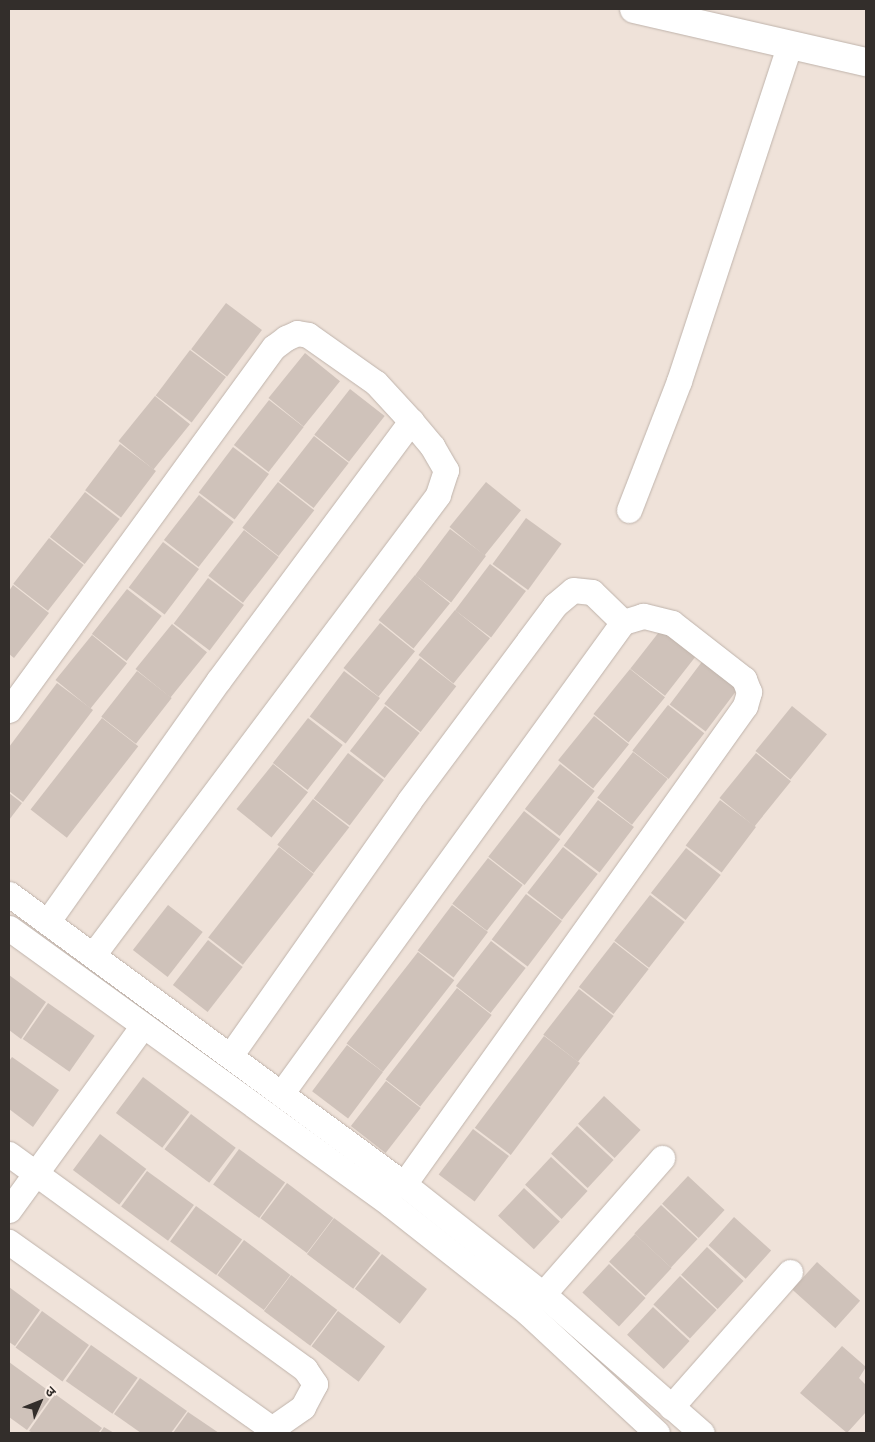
<!DOCTYPE html>
<meta charset="utf-8">
<style>
body{margin:0}
#map{position:relative;width:875px;height:1442px;overflow:hidden;background:#efe2d9;font-family:"Archivo Narrow","Noto Sans Devanagari",sans-serif}
div>[style]{position:absolute}
.building>*{inset:0;background:#cfc2ba;transform-origin:0 0}
.roads{filter:drop-shadow(0 0 1px #bfb3ab) drop-shadow(0 0 1px #bfb3ab)}
.minor>*{height:25px;margin:-12.5px;padding:0 12.5px;transform-origin:12.5px;border-radius:12.5px;background:#fff}
.tertiary>*{height:28px;margin:-14px;padding:0 14px;transform-origin:14px;border-radius:14px;background:#fff}
span{translate:-50% -50%;white-space:nowrap;text-align:center;line-height:1.15;-webkit-text-stroke:4px #fcefe7;paint-order:stroke}
.frame{position:absolute;inset:0;border:10px solid #332e2b;pointer-events:none}
.north{position:absolute;left:15px;top:1377px;width:50px;height:50px;-webkit-text-stroke:4px #fcefe7;paint-order:stroke;rotate:46deg;font-size:14px;font-weight:700;line-height:20px;text-align:center;color:#332e2b}
.north::after{content:'';display:block;margin:auto;width:18px;height:22px;background:#332e2b;clip-path:polygon(50% 0,100% 100%,50% 72%,0 100%)}
</style>
<div id="map">
<div class="building">
<div style="left:226px;top:303px;width:45px;height:58px;rotate:37deg"></div>
<div style="left:190px;top:350px;width:45px;height:57px;rotate:37deg"></div>
<div style="left:305px;top:353px;width:45px;height:58px;rotate:39deg"></div>
<div style="left:350px;top:389px;width:44px;height:58px;rotate:38deg"></div>
<div style="left:155px;top:396px;width:45px;height:58px;rotate:39deg"></div>
<div style="left:269px;top:400px;width:44px;height:57px;rotate:38deg"></div>
<div style="left:314px;top:436px;width:44px;height:57px;rotate:38deg"></div>
<div style="left:120px;top:444px;width:45px;height:58px;rotate:37deg"></div>
<div style="left:233px;top:447px;width:45px;height:57px;rotate:37deg"></div>
<div style="left:278px;top:482px;width:46px;height:58px;rotate:38deg"></div>
<div style="left:486px;top:482px;width:45px;height:58px;rotate:39deg"></div>
<div style="left:85px;top:492px;width:44px;height:57px;rotate:38deg"></div>
<div style="left:199px;top:495px;width:44px;height:57px;rotate:38deg"></div>
<div style="left:526px;top:518px;width:44px;height:57px;rotate:36deg"></div>
<div style="left:450px;top:529px;width:45px;height:58px;rotate:37deg"></div>
<div style="left:244px;top:530px;width:44px;height:58px;rotate:38deg"></div>
<div style="left:49px;top:538px;width:44px;height:58px;rotate:38deg"></div>
<div style="left:163px;top:542px;width:45px;height:57px;rotate:37deg"></div>
<div style="left:490px;top:564px;width:45px;height:58px;rotate:37deg"></div>
<div style="left:415px;top:575px;width:45px;height:58px;rotate:39deg"></div>
<div style="left:208px;top:578px;width:45px;height:57px;rotate:37deg"></div>
<div style="clip-path:polygon(13px 585px,49px 613px,14px 658px,9px 654px,9px 591px)"></div>
<div style="left:127px;top:589px;width:44px;height:57px;rotate:38deg"></div>
<div style="left:455px;top:610px;width:45px;height:58px;rotate:39deg"></div>
<div style="left:380px;top:623px;width:45px;height:58px;rotate:39deg"></div>
<div style="left:666px;top:623px;width:44px;height:58px;rotate:38deg"></div>
<div style="left:172px;top:624px;width:45px;height:58px;rotate:39deg"></div>
<div style="left:92px;top:635px;width:45px;height:58px;rotate:39deg"></div>
<div style="left:420px;top:658px;width:46px;height:58px;rotate:38deg"></div>
<div style="left:704px;top:659px;width:45px;height:57px;rotate:37deg"></div>
<div style="left:630px;top:669px;width:45px;height:58px;rotate:39deg"></div>
<div style="left:137px;top:671px;width:44px;height:58px;rotate:38deg"></div>
<div style="left:344px;top:671px;width:45px;height:57px;rotate:37deg"></div>
<div style="clip-path:polygon(57px 683px,93px 710px,23px 802px,9px 791px,9px 747px)"></div>
<div style="left:668px;top:705px;width:46px;height:58px;rotate:38deg"></div>
<div style="left:385px;top:706px;width:44px;height:57px;rotate:38deg"></div>
<div style="left:792px;top:706px;width:45px;height:58px;rotate:39deg"></div>
<div style="left:594px;top:716px;width:45px;height:57px;rotate:39deg"></div>
<div style="left:102px;top:718px;width:46px;height:116px;rotate:38deg"></div>
<div style="left:308px;top:718px;width:44px;height:57px;rotate:38deg"></div>
<div style="left:633px;top:752px;width:44px;height:58px;rotate:38deg"></div>
<div style="left:348px;top:753px;width:45px;height:57px;rotate:37deg"></div>
<div style="left:756px;top:753px;width:45px;height:58px;rotate:39deg"></div>
<div style="left:273px;top:764px;width:45px;height:58px;rotate:39deg"></div>
<div style="left:560px;top:764px;width:44px;height:57px;rotate:38deg"></div>
<div style="clip-path:polygon(9px 793px,22px 803px,9px 820px)"></div>
<div style="left:313px;top:799px;width:46px;height:58px;rotate:38deg"></div>
<div style="left:598px;top:800px;width:45px;height:57px;rotate:37deg"></div>
<div style="left:720px;top:800px;width:45px;height:57px;rotate:37deg"></div>
<div style="left:524px;top:811px;width:46px;height:58px;rotate:38deg"></div>
<div style="left:279px;top:847px;width:44px;height:115px;rotate:38deg"></div>
<div style="left:563px;top:847px;width:44px;height:58px;rotate:38deg"></div>
<div style="left:686px;top:848px;width:44px;height:57px;rotate:38deg"></div>
<div style="left:488px;top:858px;width:44px;height:58px;rotate:38deg"></div>
<div style="left:526px;top:894px;width:45px;height:57px;rotate:37deg"></div>
<div style="left:650px;top:895px;width:44px;height:58px;rotate:38deg"></div>
<div style="left:168px;top:905px;width:44px;height:57px;rotate:38deg"></div>
<div style="left:452px;top:905px;width:45px;height:57px;rotate:37deg"></div>
<div style="left:208px;top:940px;width:44px;height:57px;rotate:38deg"></div>
<div style="left:491px;top:941px;width:44px;height:57px;rotate:38deg"></div>
<div style="left:614px;top:942px;width:44px;height:57px;rotate:38deg"></div>
<div style="left:418px;top:952px;width:46px;height:116px;rotate:38deg"></div>
<div style="clip-path:polygon(9px 975px,46px 1002px,21px 1039px,9px 1030px)"></div>
<div style="left:457px;top:988px;width:44px;height:116px;rotate:38deg"></div>
<div style="left:579px;top:989px;width:44px;height:58px;rotate:38deg"></div>
<div style="left:48px;top:1003px;width:57px;height:44px;rotate:35deg"></div>
<div style="left:544px;top:1036px;width:45px;height:115px;rotate:37deg"></div>
<div style="left:347px;top:1045px;width:45px;height:58px;rotate:37deg"></div>
<div style="clip-path:polygon(12px 1057px,59px 1090px,33px 1127px,9px 1109px,9px 1061px)"></div>
<div style="left:143px;top:1077px;width:58px;height:45px;rotate:37deg"></div>
<div style="left:386px;top:1081px;width:44px;height:57px;rotate:38deg"></div>
<div style="left:604px;top:1096px;width:50px;height:38px;rotate:43deg"></div>
<div style="left:191px;top:1114px;width:56px;height:44px;rotate:37deg"></div>
<div style="left:577px;top:1126px;width:50px;height:38px;rotate:43deg"></div>
<div style="left:473px;top:1129px;width:45px;height:57px;rotate:37deg"></div>
<div style="left:100px;top:1134px;width:58px;height:45px;rotate:37deg"></div>
<div style="left:239px;top:1149px;width:57px;height:44px;rotate:36deg"></div>
<div style="left:551px;top:1157px;width:50px;height:38px;rotate:43deg"></div>
<div style="left:147px;top:1171px;width:58px;height:44px;rotate:36deg"></div>
<div style="left:688px;top:1176px;width:50px;height:38px;rotate:43deg"></div>
<div style="left:287px;top:1183px;width:58px;height:44px;rotate:37deg"></div>
<div style="left:524px;top:1188px;width:49px;height:38px;rotate:43deg"></div>
<div style="left:661px;top:1205px;width:50px;height:39px;rotate:43deg"></div>
<div style="left:196px;top:1206px;width:57px;height:44px;rotate:36deg"></div>
<div style="left:734px;top:1217px;width:50px;height:38px;rotate:42deg"></div>
<div style="left:334px;top:1218px;width:58px;height:45px;rotate:37deg"></div>
<div style="left:635px;top:1234px;width:50px;height:38px;rotate:43deg"></div>
<div style="left:244px;top:1240px;width:58px;height:44px;rotate:37deg"></div>
<div style="left:707px;top:1247px;width:50px;height:38px;rotate:43deg"></div>
<div style="left:382px;top:1254px;width:57px;height:44px;rotate:38deg"></div>
<div style="left:817px;top:1262px;width:58px;height:37px;rotate:42deg"></div>
<div style="left:609px;top:1264px;width:50px;height:39px;rotate:43deg"></div>
<div style="left:291px;top:1275px;width:58px;height:45px;rotate:37deg"></div>
<div style="left:680px;top:1276px;width:50px;height:39px;rotate:43deg"></div>
<div style="clip-path:polygon(9px 1287px,40px 1310px,15px 1346px,9px 1342px)"></div>
<div style="left:653px;top:1307px;width:50px;height:38px;rotate:43deg"></div>
<div style="left:42px;top:1311px;width:58px;height:45px;rotate:36deg"></div>
<div style="left:338px;top:1311px;width:59px;height:44px;rotate:37deg"></div>
<div style="left:91px;top:1345px;width:57px;height:44px;rotate:35deg"></div>
<div style="clip-path:polygon(842px 1346px,866px 1367px,859px 1378px,866px 1385px,866px 1412px,847px 1433px,800px 1393px)"></div>
<div style="clip-path:polygon(9px 1362px,53px 1394px,27px 1430px,9px 1417px)"></div>
<div style="clip-path:polygon(140px 1378px,187px 1411px,171px 1433px,141px 1433px,114px 1414px)"></div>
<div style="clip-path:polygon(55px 1394px,102px 1428px,98px 1433px,33px 1433px,29px 1431px)"></div>
<div style="clip-path:polygon(188px 1412px,219px 1433px,173px 1433px)"></div>
<div style="clip-path:polygon(104px 1427px,114px 1433px,100px 1433px)"></div>
</div>
<div class="roads">
<div class="minor">
<div style="left:629px;top:510px;width:138px;rotate:-68.8deg"></div>
<div style="left:679px;top:381px;width:355px;rotate:-71.8deg"></div>
<div style="left:9px;top:710px;width:449px;rotate:-53.9deg"></div>
<div style="left:274px;top:347px;width:15px;rotate:-37deg"></div>
<div style="left:286px;top:338px;width:12px;rotate:-24deg"></div>
<div style="left:297px;top:333px;width:11px;rotate:10deg"></div>
<div style="left:308px;top:335px;width:83px;rotate:35.2deg"></div>
<div style="left:376px;top:383px;width:52px;rotate:47.4deg"></div>
<div style="left:9px;top:894px;width:490px;rotate:36.3deg"></div>
<div style="left:404px;top:1184px;width:177px;rotate:38.4deg"></div>
<div style="left:543px;top:1294px;width:211px;rotate:41.2deg"></div>
<div style="left:48px;top:921px;width:294px;rotate:-54.7deg"></div>
<div style="left:218px;top:681px;width:324px;rotate:-53.4deg"></div>
<div style="left:411px;top:421px;width:33px;rotate:50deg"></div>
<div style="left:432px;top:446px;width:28px;rotate:60deg"></div>
<div style="left:446px;top:470px;width:26px;rotate:108deg"></div>
<div style="left:438px;top:495px;width:575px;rotate:126.87deg"></div>
<div style="left:9px;top:928px;width:472px;rotate:35.9deg"></div>
<div style="left:391px;top:1205px;width:174px;rotate:38.2deg"></div>
<div style="left:528px;top:1313px;width:176px;rotate:42.9deg"></div>
<div style="left:230px;top:1056px;width:312px;rotate:-54.9deg"></div>
<div style="left:409px;top:801px;width:244px;rotate:-53.3deg"></div>
<div style="left:555px;top:605px;width:23px;rotate:-40deg"></div>
<div style="left:573px;top:590px;width:19px;rotate:6deg"></div>
<div style="left:592px;top:592px;width:43px;rotate:44.1deg"></div>
<div style="left:623px;top:622px;width:583px;rotate:125.93deg"></div>
<div style="left:9px;top:1154px;width:366px;rotate:36deg"></div>
<div style="left:305px;top:1369px;width:18px;rotate:56deg"></div>
<div style="left:315px;top:1384px;width:26px;rotate:118deg"></div>
<div style="left:303px;top:1407px;width:38px;rotate:145deg"></div>
<div style="left:272px;top:1429px;width:323px;rotate:-144.6deg"></div>
<div style="left:404px;top:1184px;width:587px;rotate:-54.5deg"></div>
<div style="left:745px;top:706px;width:15px;rotate:-74deg"></div>
<div style="left:749px;top:692px;width:14px;rotate:-111deg"></div>
<div style="left:744px;top:679px;width:91px;rotate:-142.1deg"></div>
<div style="left:672px;top:623px;width:30px;rotate:-166deg"></div>
<div style="left:643px;top:616px;width:21px;rotate:163deg"></div>
<div style="left:9px;top:1210px;width:226px;rotate:-54deg"></div>
<div style="left:543px;top:1294px;width:181px;rotate:-48.8deg"></div>
<div style="left:671px;top:1407px;width:180px;rotate:-48.6deg"></div>
</div>
<div class="tertiary">
<div style="left:634px;top:9px;width:238px;rotate:12.9deg"></div>
</div>
</div>
<div class="frame"></div>
<div class="north">उ</div>
</div>
